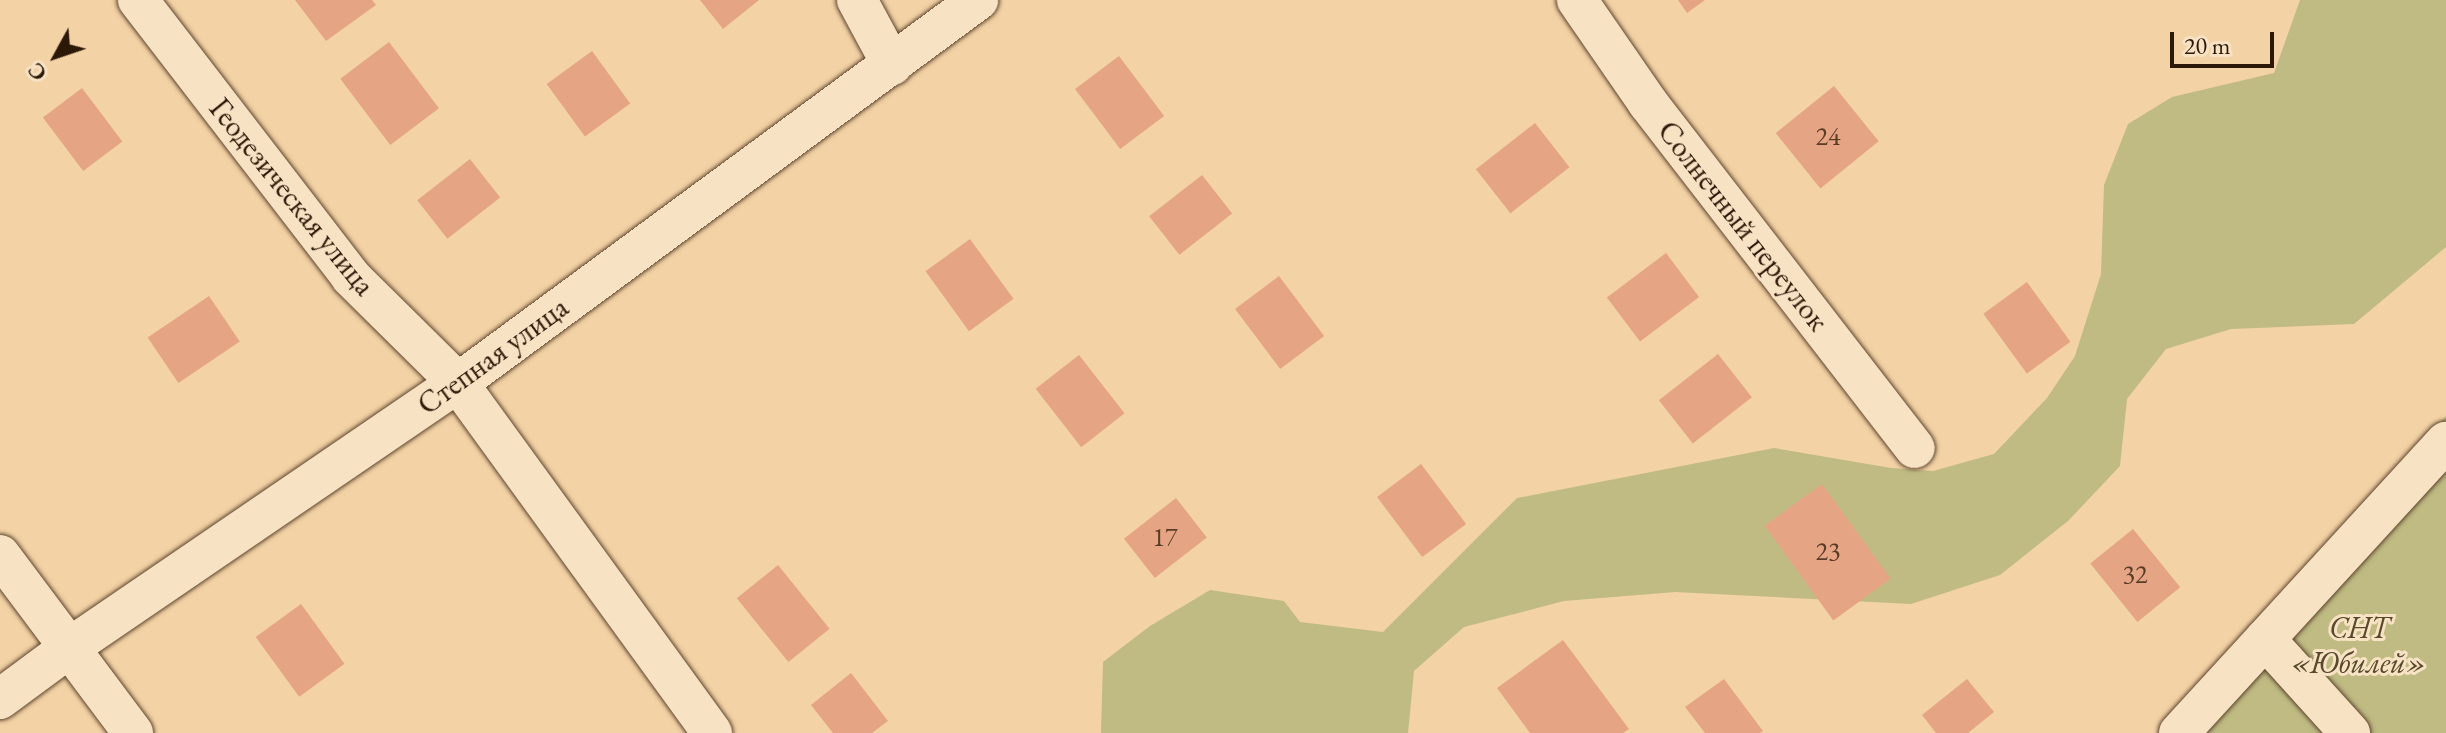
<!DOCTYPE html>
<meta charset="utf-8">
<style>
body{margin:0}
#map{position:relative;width:2446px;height:733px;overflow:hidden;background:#f3d2a5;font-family:"EB Garamond",serif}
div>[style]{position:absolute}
.green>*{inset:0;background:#bfbb83}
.building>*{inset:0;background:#e5a585;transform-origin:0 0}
.roads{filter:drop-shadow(0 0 2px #5e462e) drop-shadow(0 0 2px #5e462e)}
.minor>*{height:40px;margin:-20px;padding:0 20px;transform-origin:20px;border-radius:20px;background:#f7e2c4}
span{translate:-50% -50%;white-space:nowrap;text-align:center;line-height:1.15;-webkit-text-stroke:6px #f7e2c4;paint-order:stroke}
.number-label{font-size:26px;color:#5a3b26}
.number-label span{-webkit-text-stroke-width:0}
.street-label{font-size:30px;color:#2c1807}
.park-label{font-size:30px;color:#58492c;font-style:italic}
.north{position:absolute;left:16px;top:16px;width:80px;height:80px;-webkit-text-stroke:6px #f7e2c4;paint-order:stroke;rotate:230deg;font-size:22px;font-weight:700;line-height:32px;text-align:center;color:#2c1807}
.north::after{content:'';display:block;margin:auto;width:28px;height:36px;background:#2c1807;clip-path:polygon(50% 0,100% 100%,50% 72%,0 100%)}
.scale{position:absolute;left:2170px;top:32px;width:104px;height:36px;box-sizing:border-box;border:4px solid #2c1807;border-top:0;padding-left:10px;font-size:24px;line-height:28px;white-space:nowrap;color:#2c1807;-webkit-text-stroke:6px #f7e2c4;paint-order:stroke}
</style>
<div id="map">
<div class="green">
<div style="clip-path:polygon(2300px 0,2446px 0,2446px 247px,2354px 324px,2231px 329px,2166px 349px,2127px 399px,2120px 466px,2068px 521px,2000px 575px,1911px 604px,1675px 592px,1564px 601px,1464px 627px,1414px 671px,1408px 733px,1101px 733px,1103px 662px,1150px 626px,1210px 590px,1284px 601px,1300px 622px,1383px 632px,1517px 498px,1774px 448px,1891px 468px,1933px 471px,1994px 454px,2047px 398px,2075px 356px,2101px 274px,2104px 185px,2128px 124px,2172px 97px,2274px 73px)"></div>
<div style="clip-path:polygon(2446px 416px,2446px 733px,2161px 733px)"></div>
</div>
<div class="building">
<div style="clip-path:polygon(295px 0,372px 0,376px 5px,326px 41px)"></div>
<div style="clip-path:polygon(700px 0,759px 0,723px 29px)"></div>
<div style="clip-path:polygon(1678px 0,1705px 0,1687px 13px)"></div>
<div style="left:389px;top:42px;width:83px;height:61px;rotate:53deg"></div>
<div style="left:592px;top:51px;width:65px;height:56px;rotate:54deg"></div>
<div style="left:1119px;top:56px;width:75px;height:55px;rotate:53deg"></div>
<div style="left:1834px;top:86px;width:71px;height:75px;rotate:51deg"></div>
<div style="left:82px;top:88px;width:67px;height:49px;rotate:53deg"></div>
<div style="left:1535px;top:123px;width:56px;height:75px;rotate:52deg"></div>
<div style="left:470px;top:159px;width:49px;height:67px;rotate:52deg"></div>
<div style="left:1202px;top:175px;width:49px;height:67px;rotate:52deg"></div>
<div style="left:970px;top:239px;width:74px;height:55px;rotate:54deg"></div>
<div style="left:1666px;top:253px;width:55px;height:74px;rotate:53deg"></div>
<div style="left:1279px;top:276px;width:75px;height:55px;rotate:53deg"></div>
<div style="left:2027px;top:282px;width:74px;height:54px;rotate:54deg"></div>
<div style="left:209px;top:296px;width:55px;height:74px;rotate:56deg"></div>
<div style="left:1718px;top:354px;width:55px;height:75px;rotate:52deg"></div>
<div style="left:1079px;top:355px;width:74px;height:55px;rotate:52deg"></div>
<div style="left:1421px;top:464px;width:75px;height:55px;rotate:53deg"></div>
<div style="left:1822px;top:484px;width:117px;height:71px;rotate:54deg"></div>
<div style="left:1176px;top:498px;width:50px;height:66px;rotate:52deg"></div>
<div style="left:2133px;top:529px;width:75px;height:55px;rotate:51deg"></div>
<div style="left:778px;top:565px;width:82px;height:53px;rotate:51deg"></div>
<div style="left:301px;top:604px;width:74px;height:56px;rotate:54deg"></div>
<div style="clip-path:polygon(1563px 640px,1629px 729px,1623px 733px,1530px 733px,1497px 688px)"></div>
<div style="clip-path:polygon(851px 673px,888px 721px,872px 733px,833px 733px,811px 705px)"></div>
<div style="clip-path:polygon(1724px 679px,1763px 731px,1760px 733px,1705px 733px,1685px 707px)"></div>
<div style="clip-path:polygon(1967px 679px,1994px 712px,1968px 733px,1936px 733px,1922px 715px)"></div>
</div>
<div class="roads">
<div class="minor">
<div style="left:138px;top:0;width:349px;rotate:52.4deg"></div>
<div style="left:351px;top:277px;width:151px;rotate:44.7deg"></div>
<div style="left:458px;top:383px;width:432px;rotate:54deg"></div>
<div style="left:857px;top:0;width:74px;rotate:61.7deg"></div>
<div style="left:1577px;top:0;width:125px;rotate:55.4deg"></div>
<div style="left:1648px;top:103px;width:436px;rotate:52.3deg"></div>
<div style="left:0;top:555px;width:222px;rotate:53.2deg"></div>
<div style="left:2265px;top:639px;width:127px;rotate:47.9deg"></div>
<div style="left:0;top:699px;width:86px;rotate:-36.5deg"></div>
<div style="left:69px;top:648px;width:471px;rotate:-34.3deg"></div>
<div style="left:458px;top:383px;width:646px;rotate:-36.37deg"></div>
<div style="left:2179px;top:733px;width:395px;rotate:-47.5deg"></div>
</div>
</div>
<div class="number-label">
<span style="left:1828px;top:137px">24</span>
<span style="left:1165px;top:538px">17</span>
<span style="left:1828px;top:552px">23</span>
<span style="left:2135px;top:575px">32</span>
</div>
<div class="street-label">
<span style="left:292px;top:197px;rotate:51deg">Геодезическая улица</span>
<span style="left:1743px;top:226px;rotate:52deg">Солнечный переулок</span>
<span style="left:493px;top:356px;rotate:-36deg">Степная улица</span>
</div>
<div class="park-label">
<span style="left:2359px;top:645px">СНТ<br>«Юбилей»</span>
</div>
<div class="north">С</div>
<div class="scale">20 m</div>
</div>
